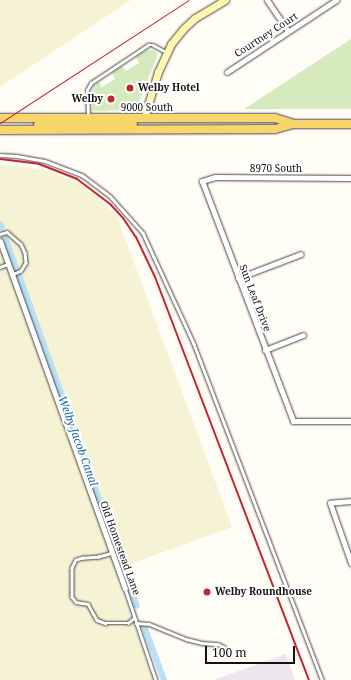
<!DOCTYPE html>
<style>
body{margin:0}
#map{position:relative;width:351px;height:680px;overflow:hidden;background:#fffdf5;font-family:"Noto Serif",serif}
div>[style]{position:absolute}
.industrial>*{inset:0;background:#eee6ef}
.farmland>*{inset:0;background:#f6f3d4}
.green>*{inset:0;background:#d5ebbd}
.canal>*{height:6px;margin:-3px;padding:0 3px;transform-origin:3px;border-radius:3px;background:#b9e0f7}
.roads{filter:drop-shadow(0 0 1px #444) drop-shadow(0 0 1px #444)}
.service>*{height:2.5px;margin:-1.25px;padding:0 1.25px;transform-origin:1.25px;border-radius:1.25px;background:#fff}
.minor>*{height:5px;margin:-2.5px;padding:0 2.5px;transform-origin:2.5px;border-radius:2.5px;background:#fff}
.secondary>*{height:7px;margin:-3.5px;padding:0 3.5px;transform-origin:3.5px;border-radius:3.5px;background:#fff6b0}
.primary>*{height:8px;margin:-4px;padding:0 4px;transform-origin:4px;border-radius:4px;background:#f9d66b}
.tram>*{height:1px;margin:-0.5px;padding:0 0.5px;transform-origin:0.5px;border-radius:0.5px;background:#c4262e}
.rail>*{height:2px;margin:-1px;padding:0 1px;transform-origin:1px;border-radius:1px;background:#c4262e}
.dots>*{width:11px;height:11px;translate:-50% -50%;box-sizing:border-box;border:2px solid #fff;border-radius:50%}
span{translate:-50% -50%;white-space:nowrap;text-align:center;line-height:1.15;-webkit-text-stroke:4px #fff;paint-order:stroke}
.street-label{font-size:10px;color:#111}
.poi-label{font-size:10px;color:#111;font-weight:700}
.left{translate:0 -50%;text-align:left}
.right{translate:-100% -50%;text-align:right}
.water-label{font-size:11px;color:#1768a6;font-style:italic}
.scale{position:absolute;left:205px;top:646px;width:90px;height:18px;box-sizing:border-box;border:2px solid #111;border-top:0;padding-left:5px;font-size:12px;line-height:14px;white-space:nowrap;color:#111;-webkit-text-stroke:3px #fff;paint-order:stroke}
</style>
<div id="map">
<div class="industrial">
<div style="clip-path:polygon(286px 654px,295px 680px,214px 680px)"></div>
</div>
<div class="farmland">
<div style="clip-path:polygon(0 0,131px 0,0 87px)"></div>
<div style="clip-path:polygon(0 164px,46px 170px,80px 184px,116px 214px,232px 527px,114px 570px,153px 680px,0 680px)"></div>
</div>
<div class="green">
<div style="clip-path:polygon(351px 39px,351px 109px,244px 109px)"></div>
<div style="clip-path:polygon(147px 50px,153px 50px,158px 54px,137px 107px,131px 110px,92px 111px,93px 86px,99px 82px,102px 87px,115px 79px,112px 73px,122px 66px,126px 71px,139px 63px,136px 57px)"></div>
</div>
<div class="canal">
<div style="left:0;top:224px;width:4px;rotate:63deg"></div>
<div style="left:5px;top:238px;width:33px;rotate:70deg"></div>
<div style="left:19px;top:275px;width:351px;rotate:70.4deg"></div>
<div style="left:144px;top:626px;width:58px;rotate:69.7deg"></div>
</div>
<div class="roads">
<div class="service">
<div style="left:88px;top:116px;width:26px;rotate:-92deg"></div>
<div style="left:87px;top:90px;width:8px;rotate:-60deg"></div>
<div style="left:91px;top:83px;width:69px;rotate:-33.7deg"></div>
<div style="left:148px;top:45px;width:5px"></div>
<div style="left:153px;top:45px;width:15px;rotate:28deg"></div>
<div style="left:0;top:155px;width:17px;rotate:3deg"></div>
<div style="left:17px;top:156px;width:28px;rotate:10deg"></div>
<div style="left:45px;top:161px;width:40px;rotate:21deg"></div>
<div style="left:82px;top:175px;width:35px;rotate:37deg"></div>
<div style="left:110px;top:196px;width:50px;rotate:48.3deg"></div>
<div style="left:143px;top:233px;width:122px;rotate:65.3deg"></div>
<div style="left:194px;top:344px;width:360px;rotate:69.1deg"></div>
<div style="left:0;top:234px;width:7px;rotate:-16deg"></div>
<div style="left:7px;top:232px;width:18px;rotate:41deg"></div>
<div style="left:21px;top:244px;width:10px;rotate:66deg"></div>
<div style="left:25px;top:253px;width:10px;rotate:84deg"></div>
<div style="left:26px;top:263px;width:9px;rotate:122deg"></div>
<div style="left:21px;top:271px;width:10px;rotate:156deg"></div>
<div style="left:0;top:267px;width:9px;rotate:-21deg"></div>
<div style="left:113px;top:553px;width:15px;rotate:164deg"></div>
<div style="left:99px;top:557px;width:16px;rotate:176deg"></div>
<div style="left:83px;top:558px;width:7px;rotate:164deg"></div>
<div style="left:76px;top:560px;width:9px;rotate:117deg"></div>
<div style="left:72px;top:568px;width:29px;rotate:90deg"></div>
<div style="left:72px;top:597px;width:6px;rotate:51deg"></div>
<div style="left:76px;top:602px;width:12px;rotate:9deg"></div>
<div style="left:88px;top:604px;width:18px;rotate:61deg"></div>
<div style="left:97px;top:620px;width:9px;rotate:21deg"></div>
<div style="left:105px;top:623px;width:23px"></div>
<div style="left:128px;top:623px;width:8px;rotate:-40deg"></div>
<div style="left:125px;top:588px;width:97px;rotate:71.4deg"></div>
<div style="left:136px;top:623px;width:13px;rotate:4deg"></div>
<div style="left:149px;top:624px;width:40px;rotate:22deg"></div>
<div style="left:186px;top:639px;width:16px;rotate:14deg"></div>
<div style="left:202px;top:643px;width:16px;rotate:4deg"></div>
<div style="left:218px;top:644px;width:7px;rotate:27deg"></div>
</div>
<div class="minor">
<div style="left:267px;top:0;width:37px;rotate:56deg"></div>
<div style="left:227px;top:72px;width:131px;rotate:-33.4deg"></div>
<div style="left:351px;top:178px;width:136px;rotate:-179.6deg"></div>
<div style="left:215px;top:177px;width:14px;rotate:163deg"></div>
<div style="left:202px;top:181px;width:257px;rotate:69.2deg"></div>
<div style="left:293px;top:421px;width:58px"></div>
<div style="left:0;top:241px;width:369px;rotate:70.2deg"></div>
<div style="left:238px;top:278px;width:67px;rotate:-20.9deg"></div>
<div style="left:265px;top:350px;width:41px;rotate:-21.5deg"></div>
<div style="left:351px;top:501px;width:21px;rotate:175deg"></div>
<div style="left:330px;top:503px;width:64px;rotate:70.7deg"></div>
</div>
<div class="secondary">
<div style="left:144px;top:118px;width:48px;rotate:-73.1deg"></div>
<div style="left:158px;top:72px;width:31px;rotate:-65deg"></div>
<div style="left:171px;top:44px;width:19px;rotate:-51deg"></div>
<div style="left:183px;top:29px;width:16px;rotate:-43deg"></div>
<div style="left:195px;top:18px;width:35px;rotate:-31deg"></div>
</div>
<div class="primary">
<div style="left:0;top:118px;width:275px"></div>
<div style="left:275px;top:118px;width:19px;rotate:18deg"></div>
<div style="left:293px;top:124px;width:58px"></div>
<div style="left:38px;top:125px;width:95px;rotate:-1.2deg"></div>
<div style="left:0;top:130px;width:275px;rotate:-0.2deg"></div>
<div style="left:275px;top:129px;width:18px;rotate:-16deg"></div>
</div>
</div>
<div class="tram">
<div style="left:0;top:123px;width:225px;rotate:-33.1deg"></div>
</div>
<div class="rail">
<div style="left:0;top:159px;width:39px;rotate:7deg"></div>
<div style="left:39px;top:164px;width:41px;rotate:21.5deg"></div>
<div style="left:77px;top:179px;width:41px;rotate:37.1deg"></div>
<div style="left:110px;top:204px;width:19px;rotate:47deg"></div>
<div style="left:123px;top:218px;width:23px;rotate:56deg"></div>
<div style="left:136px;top:237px;width:44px;rotate:64.6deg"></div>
<div style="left:155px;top:277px;width:431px;rotate:69.1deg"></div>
</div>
<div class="dots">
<div style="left:130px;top:88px;background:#c4262e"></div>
<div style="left:111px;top:99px;background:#c4262e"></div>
<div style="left:207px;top:592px;background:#c4262e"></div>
</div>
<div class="street-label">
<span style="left:266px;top:35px;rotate:-33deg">Courtney Court</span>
<span style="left:147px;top:108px">9000 South</span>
<span style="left:276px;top:169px">8970 South</span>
<span style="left:255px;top:298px;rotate:69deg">Sun Leaf Drive</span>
<span style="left:120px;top:548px;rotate:70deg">Old Homestead Lane</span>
</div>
<div class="poi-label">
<span class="left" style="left:138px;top:88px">Welby Hotel</span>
<span class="right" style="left:103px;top:99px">Welby</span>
<span class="left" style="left:215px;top:592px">Welby Roundhouse</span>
</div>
<div class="water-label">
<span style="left:78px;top:441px;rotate:70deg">Welby Jacob Canal</span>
</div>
<div class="scale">100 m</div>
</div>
